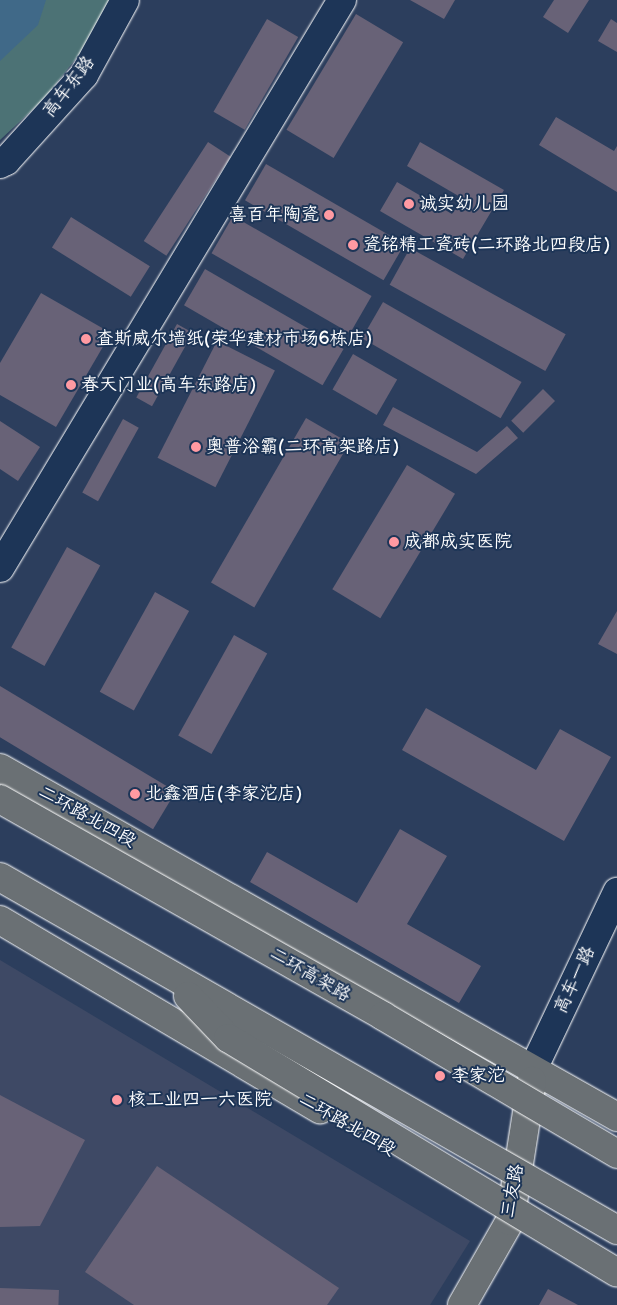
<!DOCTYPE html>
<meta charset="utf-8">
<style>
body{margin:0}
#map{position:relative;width:617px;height:1305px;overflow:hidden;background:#2c3e5d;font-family:"Balsamiq Sans","LXGW WenKai TC",sans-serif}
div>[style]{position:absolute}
.built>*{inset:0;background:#3e4965}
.green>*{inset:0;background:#4c7275}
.water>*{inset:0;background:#406988}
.building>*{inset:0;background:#686277;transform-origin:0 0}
.roads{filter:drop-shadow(0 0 1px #fff) drop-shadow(0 0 1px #fff)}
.minor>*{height:28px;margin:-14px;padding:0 14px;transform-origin:14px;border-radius:14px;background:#1d3557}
.major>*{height:28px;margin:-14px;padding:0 14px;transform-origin:14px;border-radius:14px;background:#6a7074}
.bridges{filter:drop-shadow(0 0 1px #fff) drop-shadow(0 0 1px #fff)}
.highway-bridge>*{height:28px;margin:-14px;padding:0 14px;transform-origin:14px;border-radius:14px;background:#6a7074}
.dots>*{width:14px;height:14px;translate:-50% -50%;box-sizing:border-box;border:2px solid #1d3557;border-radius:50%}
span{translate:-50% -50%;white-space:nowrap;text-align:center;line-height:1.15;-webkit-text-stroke:4px #1d3557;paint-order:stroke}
.street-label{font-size:18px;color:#fff}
.poi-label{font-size:18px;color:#fff}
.left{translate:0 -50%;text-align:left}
.right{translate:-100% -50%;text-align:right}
</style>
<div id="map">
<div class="built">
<div style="clip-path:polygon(0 960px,470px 1241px,430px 1305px,0 1305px)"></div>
</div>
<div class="green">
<div style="clip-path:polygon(0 0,110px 0,93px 37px,43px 100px,0 140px)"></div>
</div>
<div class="water">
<div style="clip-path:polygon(0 0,46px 0,38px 25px,0 61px)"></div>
</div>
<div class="building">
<div style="clip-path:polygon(410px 0,455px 0,444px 19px)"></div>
<div style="clip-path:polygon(554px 0,589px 0,568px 33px,543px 17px)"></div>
<div style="left:356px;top:14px;width:55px;height:135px;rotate:31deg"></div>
<div style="left:267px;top:19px;width:36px;height:107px;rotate:30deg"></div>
<div style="clip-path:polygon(611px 19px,617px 23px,617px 52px,598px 41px)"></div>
<div style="clip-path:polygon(556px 117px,614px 151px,617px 146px,617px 192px,539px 145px)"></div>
<div style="left:208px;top:142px;width:27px;height:118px;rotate:33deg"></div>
<div style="clip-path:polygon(420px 142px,504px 190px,463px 259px,380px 211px,397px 182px,452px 214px,462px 198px,407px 166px)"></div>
<div style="left:266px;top:164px;width:160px;height:42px;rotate:30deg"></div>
<div style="left:233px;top:216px;width:160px;height:43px;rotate:30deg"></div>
<div style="left:71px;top:217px;width:93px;height:36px;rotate:32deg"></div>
<div style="left:410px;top:248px;width:178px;height:42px;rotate:29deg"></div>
<div style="left:205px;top:269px;width:160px;height:42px;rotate:30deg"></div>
<div style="clip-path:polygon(41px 293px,111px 333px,56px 427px,0 395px,0 363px)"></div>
<div style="left:383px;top:302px;width:160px;height:42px;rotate:30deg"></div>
<div style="left:177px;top:324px;width:18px;height:84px;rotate:29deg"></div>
<div style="left:217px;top:341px;width:65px;height:131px;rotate:27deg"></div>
<div style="left:353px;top:354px;width:51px;height:41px;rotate:30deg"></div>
<div style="left:543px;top:389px;width:17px;height:45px;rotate:45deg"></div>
<div style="clip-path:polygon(393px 407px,477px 452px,507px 426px,518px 438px,476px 474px,383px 425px)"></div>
<div style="left:306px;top:418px;width:50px;height:190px;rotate:30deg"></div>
<div style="left:123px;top:419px;width:18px;height:84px;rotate:29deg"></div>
<div style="clip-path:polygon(0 421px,40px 447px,18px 481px,0 469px)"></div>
<div style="left:407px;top:465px;width:56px;height:145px;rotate:31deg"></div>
<div style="left:67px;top:547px;width:38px;height:115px;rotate:29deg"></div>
<div style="left:155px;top:592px;width:39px;height:114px;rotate:29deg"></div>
<div style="clip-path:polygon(617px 611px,617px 654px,598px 644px)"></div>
<div style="left:234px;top:635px;width:38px;height:115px;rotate:29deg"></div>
<div style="left:0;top:686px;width:205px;height:44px;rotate:31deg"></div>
<div style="clip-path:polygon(426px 708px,536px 770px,560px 729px,611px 757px,564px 841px,402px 750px)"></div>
<div style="clip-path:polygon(400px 829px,447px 856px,407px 924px,481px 966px,459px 1003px,250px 882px,267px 852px,357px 903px)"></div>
<div style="clip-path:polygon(0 1095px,85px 1140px,40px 1226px,0 1227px)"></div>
<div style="clip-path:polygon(157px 1166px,339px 1288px,327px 1305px,134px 1305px,85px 1272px)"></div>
<div style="left:0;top:1288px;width:59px;height:17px;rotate:2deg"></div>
<div style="clip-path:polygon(548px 1289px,578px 1305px,539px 1305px)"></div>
</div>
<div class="roads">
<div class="minor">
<div style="left:0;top:164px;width:7px;rotate:-27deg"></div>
<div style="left:6px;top:161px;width:116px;rotate:-47.8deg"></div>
<div style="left:84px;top:75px;width:85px;rotate:-61.3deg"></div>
<div style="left:0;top:568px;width:663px;rotate:-58.95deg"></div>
<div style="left:534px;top:1067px;width:194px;rotate:-64.6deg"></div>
</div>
<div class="major">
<div style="left:0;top:768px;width:709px;rotate:29.49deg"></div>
<div style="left:0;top:920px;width:372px;rotate:30.6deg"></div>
<div style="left:462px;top:1305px;width:97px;rotate:-60.3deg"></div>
<div style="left:510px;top:1221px;width:142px;rotate:-81.1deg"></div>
</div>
</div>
<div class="bridges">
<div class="highway-bridge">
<div style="left:0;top:799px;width:440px;rotate:29.5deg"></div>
<div style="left:383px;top:1016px;width:272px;rotate:30.5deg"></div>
<div style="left:0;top:877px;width:711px;rotate:29.77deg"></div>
<div style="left:188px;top:996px;width:58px;rotate:46.4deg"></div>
<div style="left:228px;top:1038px;width:454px;rotate:31.1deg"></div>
</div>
</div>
<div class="dots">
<div style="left:409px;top:204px;background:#ff9aa2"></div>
<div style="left:329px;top:215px;background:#ff9aa2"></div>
<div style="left:353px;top:245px;background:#ff9aa2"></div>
<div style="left:86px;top:339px;background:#ff9aa2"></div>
<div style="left:71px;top:385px;background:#ff9aa2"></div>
<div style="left:196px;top:447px;background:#ff9aa2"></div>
<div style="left:394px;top:542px;background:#ff9aa2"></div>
<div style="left:135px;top:794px;background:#ff9aa2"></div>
<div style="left:440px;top:1076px;background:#ff9aa2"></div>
<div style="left:117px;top:1100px;background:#ff9aa2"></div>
</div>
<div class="street-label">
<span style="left:69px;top:87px;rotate:-52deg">高车东路</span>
<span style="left:87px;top:817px;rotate:29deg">二环路北四段</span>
<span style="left:310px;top:975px;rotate:30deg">二环高架路</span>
<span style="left:575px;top:980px;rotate:-65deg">高车一路</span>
<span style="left:347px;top:1125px;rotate:30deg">二环路北四段</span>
<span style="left:513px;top:1191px;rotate:-79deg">三友路</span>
</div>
<div class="poi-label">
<span class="left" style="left:419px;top:204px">诚实幼儿园</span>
<span class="right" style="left:319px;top:215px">喜百年陶瓷</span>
<span class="left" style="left:363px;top:245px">瓷铭精工瓷砖(二环路北四段店)</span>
<span class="left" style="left:96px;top:339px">查斯威尔墙纸(荣华建材市场6栋店)</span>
<span class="left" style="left:81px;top:385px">春天门业(高车东路店)</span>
<span class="left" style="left:206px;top:447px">奥普浴霸(二环高架路店)</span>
<span class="left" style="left:404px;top:542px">成都成实医院</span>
<span class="left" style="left:145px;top:794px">北鑫酒店(李家沱店)</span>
<span class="left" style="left:451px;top:1076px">李家沱</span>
<span class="left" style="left:128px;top:1100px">核工业四一六医院</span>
</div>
</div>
